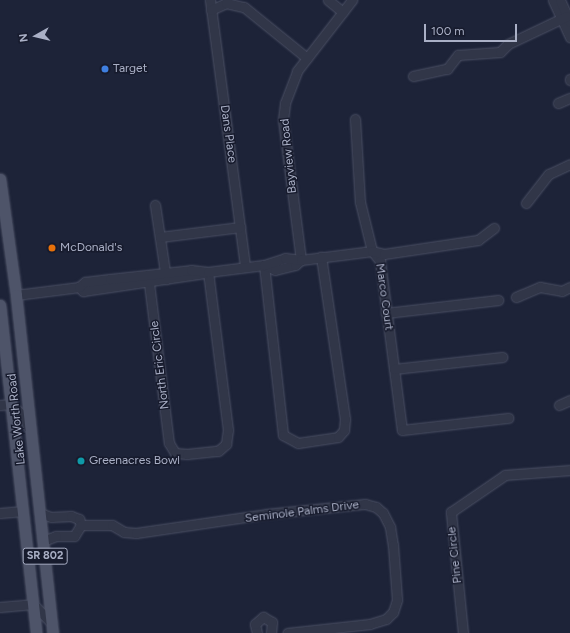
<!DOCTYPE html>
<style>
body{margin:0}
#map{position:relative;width:570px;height:633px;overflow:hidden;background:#1d2338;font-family:Figtree,sans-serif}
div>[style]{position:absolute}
.roads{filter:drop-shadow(0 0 1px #4b5064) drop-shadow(0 0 1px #4b5064)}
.minor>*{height:9px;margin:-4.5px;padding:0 4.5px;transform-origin:4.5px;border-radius:4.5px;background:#313648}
.major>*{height:11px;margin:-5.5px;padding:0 5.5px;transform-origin:5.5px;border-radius:5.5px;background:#4e5469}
.dots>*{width:11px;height:11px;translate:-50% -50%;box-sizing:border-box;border:2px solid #171b2d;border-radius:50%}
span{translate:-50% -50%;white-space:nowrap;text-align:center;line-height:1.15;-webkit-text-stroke:3px #171b2d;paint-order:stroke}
.shield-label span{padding:1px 3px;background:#171b2d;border:1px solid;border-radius:3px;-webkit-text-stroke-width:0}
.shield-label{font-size:11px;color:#aab0c6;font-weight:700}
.poi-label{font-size:12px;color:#aab0c6}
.left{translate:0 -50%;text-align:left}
.street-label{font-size:12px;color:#aab0c6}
.north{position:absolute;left:16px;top:16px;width:40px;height:40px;-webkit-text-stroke:3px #171b2d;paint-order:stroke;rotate:262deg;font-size:11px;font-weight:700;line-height:16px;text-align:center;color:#aab0c6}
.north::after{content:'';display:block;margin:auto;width:14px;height:18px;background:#aab0c6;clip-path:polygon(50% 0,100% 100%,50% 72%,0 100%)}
.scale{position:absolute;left:424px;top:24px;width:93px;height:18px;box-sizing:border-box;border:2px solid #aab0c6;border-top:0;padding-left:5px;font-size:12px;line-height:14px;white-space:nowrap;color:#aab0c6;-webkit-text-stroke:3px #171b2d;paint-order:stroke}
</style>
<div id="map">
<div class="roads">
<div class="minor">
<div style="left:210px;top:0;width:269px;rotate:82.5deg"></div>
<div style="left:328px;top:0;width:19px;rotate:39deg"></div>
<div style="left:553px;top:0;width:41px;rotate:65.3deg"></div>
<div style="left:560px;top:0;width:24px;rotate:66deg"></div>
<div style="left:211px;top:10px;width:17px;rotate:-25deg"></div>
<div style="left:226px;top:3px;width:18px;rotate:13deg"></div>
<div style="left:244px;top:7px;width:81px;rotate:39deg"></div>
<div style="left:413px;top:76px;width:35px;rotate:-12deg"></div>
<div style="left:447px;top:69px;width:18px;rotate:-52deg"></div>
<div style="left:458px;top:55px;width:42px;rotate:-4.1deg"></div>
<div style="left:500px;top:52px;width:11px;rotate:-45deg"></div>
<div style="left:508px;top:44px;width:65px;rotate:-25.4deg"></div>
<div style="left:570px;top:79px;width:1px;rotate:90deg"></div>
<div style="left:558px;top:103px;width:13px;rotate:-23deg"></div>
<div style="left:355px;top:119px;width:83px;rotate:86.6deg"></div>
<div style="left:360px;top:202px;width:50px;rotate:76.2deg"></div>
<div style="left:372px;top:251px;width:13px;rotate:51deg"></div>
<div style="left:380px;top:261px;width:170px;rotate:82.6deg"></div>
<div style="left:402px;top:430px;width:107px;rotate:-6.5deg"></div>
<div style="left:526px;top:203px;width:37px;rotate:-52deg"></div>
<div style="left:549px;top:174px;width:23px;rotate:-25deg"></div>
<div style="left:155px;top:205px;width:75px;rotate:81.5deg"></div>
<div style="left:160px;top:237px;width:81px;rotate:-7.1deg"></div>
<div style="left:301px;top:260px;width:141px;rotate:-97.3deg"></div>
<div style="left:283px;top:120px;width:17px;rotate:-83deg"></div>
<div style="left:285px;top:103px;width:34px;rotate:-69deg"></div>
<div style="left:297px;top:71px;width:90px;rotate:-52.2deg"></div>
<div style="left:264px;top:265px;width:171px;rotate:83.6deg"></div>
<div style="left:283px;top:435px;width:17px;rotate:28deg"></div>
<div style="left:298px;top:443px;width:40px;rotate:-8.5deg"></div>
<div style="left:338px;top:437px;width:9px;rotate:-49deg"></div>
<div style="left:344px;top:430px;width:11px;rotate:-85deg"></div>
<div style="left:345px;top:419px;width:164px;rotate:-98.4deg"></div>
<div style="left:264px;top:265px;width:12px;rotate:24deg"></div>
<div style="left:275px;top:270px;width:21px;rotate:-14deg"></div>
<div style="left:295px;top:265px;width:8px;rotate:-40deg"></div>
<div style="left:148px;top:275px;width:169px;rotate:82.9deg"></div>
<div style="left:169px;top:443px;width:12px;rotate:59deg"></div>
<div style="left:175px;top:453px;width:12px;rotate:5deg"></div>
<div style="left:187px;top:454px;width:31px;rotate:-6deg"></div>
<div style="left:218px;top:451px;width:11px;rotate:-41deg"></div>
<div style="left:226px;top:444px;width:14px;rotate:-82deg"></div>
<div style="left:228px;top:430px;width:159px;rotate:-97.2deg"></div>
<div style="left:79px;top:287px;width:6px;rotate:45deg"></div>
<div style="left:83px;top:291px;width:123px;rotate:-8.4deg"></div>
<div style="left:16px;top:295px;width:64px;rotate:-7.2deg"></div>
<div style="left:79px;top:287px;width:8px;rotate:-40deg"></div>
<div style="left:85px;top:282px;width:25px;rotate:-7deg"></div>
<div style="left:110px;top:279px;width:81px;rotate:-6.3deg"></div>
<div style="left:191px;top:270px;width:17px;rotate:7deg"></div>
<div style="left:208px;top:272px;width:56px;rotate:-7.1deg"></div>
<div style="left:264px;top:265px;width:22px;rotate:-18deg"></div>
<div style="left:285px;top:258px;width:16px;rotate:7deg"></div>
<div style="left:301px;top:260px;width:72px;rotate:-7.2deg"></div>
<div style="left:372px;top:251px;width:12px;rotate:14deg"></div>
<div style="left:384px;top:254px;width:95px;rotate:-8.5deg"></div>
<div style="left:478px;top:240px;width:20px;rotate:-37deg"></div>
<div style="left:516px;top:297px;width:26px;rotate:-23deg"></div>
<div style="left:540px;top:287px;width:22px;rotate:10deg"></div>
<div style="left:562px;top:291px;width:9px;rotate:-27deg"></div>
<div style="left:386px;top:313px;width:113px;rotate:-6.6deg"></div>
<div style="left:394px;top:369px;width:109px;rotate:-6.3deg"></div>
<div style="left:0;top:405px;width:11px;rotate:-5deg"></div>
<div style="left:11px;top:404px;width:18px;rotate:45deg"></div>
<div style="left:24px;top:417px;width:11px;rotate:68deg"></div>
<div style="left:559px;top:405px;width:12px;rotate:-24deg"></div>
<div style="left:0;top:513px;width:23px;rotate:-5deg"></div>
<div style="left:40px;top:513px;width:12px;rotate:20deg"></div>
<div style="left:51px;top:517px;width:20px;rotate:-3deg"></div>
<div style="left:71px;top:516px;width:9px;rotate:21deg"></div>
<div style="left:79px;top:519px;width:6px;rotate:72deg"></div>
<div style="left:81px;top:525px;width:13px;rotate:122deg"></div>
<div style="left:74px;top:536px;width:18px;rotate:180deg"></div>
<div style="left:56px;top:536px;width:14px;rotate:159deg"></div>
<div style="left:81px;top:525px;width:31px"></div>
<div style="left:112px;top:525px;width:14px;rotate:30deg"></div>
<div style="left:124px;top:532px;width:12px;rotate:5deg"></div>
<div style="left:136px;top:533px;width:131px;rotate:-8.3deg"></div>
<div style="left:266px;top:514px;width:100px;rotate:-5.8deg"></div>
<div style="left:365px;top:504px;width:11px;rotate:15deg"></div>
<div style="left:376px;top:507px;width:9px;rotate:41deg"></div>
<div style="left:383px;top:513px;width:16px;rotate:63deg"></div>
<div style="left:390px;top:527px;width:18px;rotate:81deg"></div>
<div style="left:393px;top:545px;width:55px;rotate:85.8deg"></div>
<div style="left:397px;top:600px;width:13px;rotate:108deg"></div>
<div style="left:393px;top:612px;width:10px;rotate:135deg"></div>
<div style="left:386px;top:619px;width:17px;rotate:163deg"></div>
<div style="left:370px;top:624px;width:83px;rotate:173.8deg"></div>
<div style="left:0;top:607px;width:33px;rotate:-5deg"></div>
<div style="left:33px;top:604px;width:28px;rotate:46deg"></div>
<div style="left:257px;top:633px;width:9px;rotate:-103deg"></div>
<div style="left:255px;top:624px;width:11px;rotate:-41deg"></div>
<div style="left:263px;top:617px;width:10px;rotate:29deg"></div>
<div style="left:272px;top:622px;width:11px;rotate:95deg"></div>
<div style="left:463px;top:633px;width:122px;rotate:-95.7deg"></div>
<div style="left:451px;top:512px;width:65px;rotate:-34.4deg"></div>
<div style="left:505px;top:475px;width:65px;rotate:-4.4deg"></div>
</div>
<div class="major">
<div style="left:0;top:179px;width:117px;rotate:82.1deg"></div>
<div style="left:16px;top:295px;width:340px;rotate:83.8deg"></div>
<div style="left:0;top:305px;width:330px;rotate:83.7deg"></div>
</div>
</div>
<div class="dots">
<div style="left:105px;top:69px;background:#3f7fe0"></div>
<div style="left:52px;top:248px;background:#e8710a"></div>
<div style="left:81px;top:461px;background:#0f9aa8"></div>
</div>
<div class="shield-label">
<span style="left:45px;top:556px">SR 802</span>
</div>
<div class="poi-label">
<span class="left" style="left:113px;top:69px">Target</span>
<span class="left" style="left:60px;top:248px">McDonald's</span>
<span class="left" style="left:89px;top:461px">Greenacres Bowl</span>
</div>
<div class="street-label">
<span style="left:228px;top:134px;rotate:82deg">Dans Place</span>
<span style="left:289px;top:156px;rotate:-96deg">Bayview Road</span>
<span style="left:384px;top:297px;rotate:82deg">Marco Court</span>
<span style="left:160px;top:365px;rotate:-97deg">North Eric Circle</span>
<span style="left:17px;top:419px;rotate:-96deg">Lake Worth Road</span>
<span style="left:302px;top:512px;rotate:-7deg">Seminole Palms Drive</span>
<span style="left:455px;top:555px;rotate:-96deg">Pine Circle</span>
</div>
<div class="north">N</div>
<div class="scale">100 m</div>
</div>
